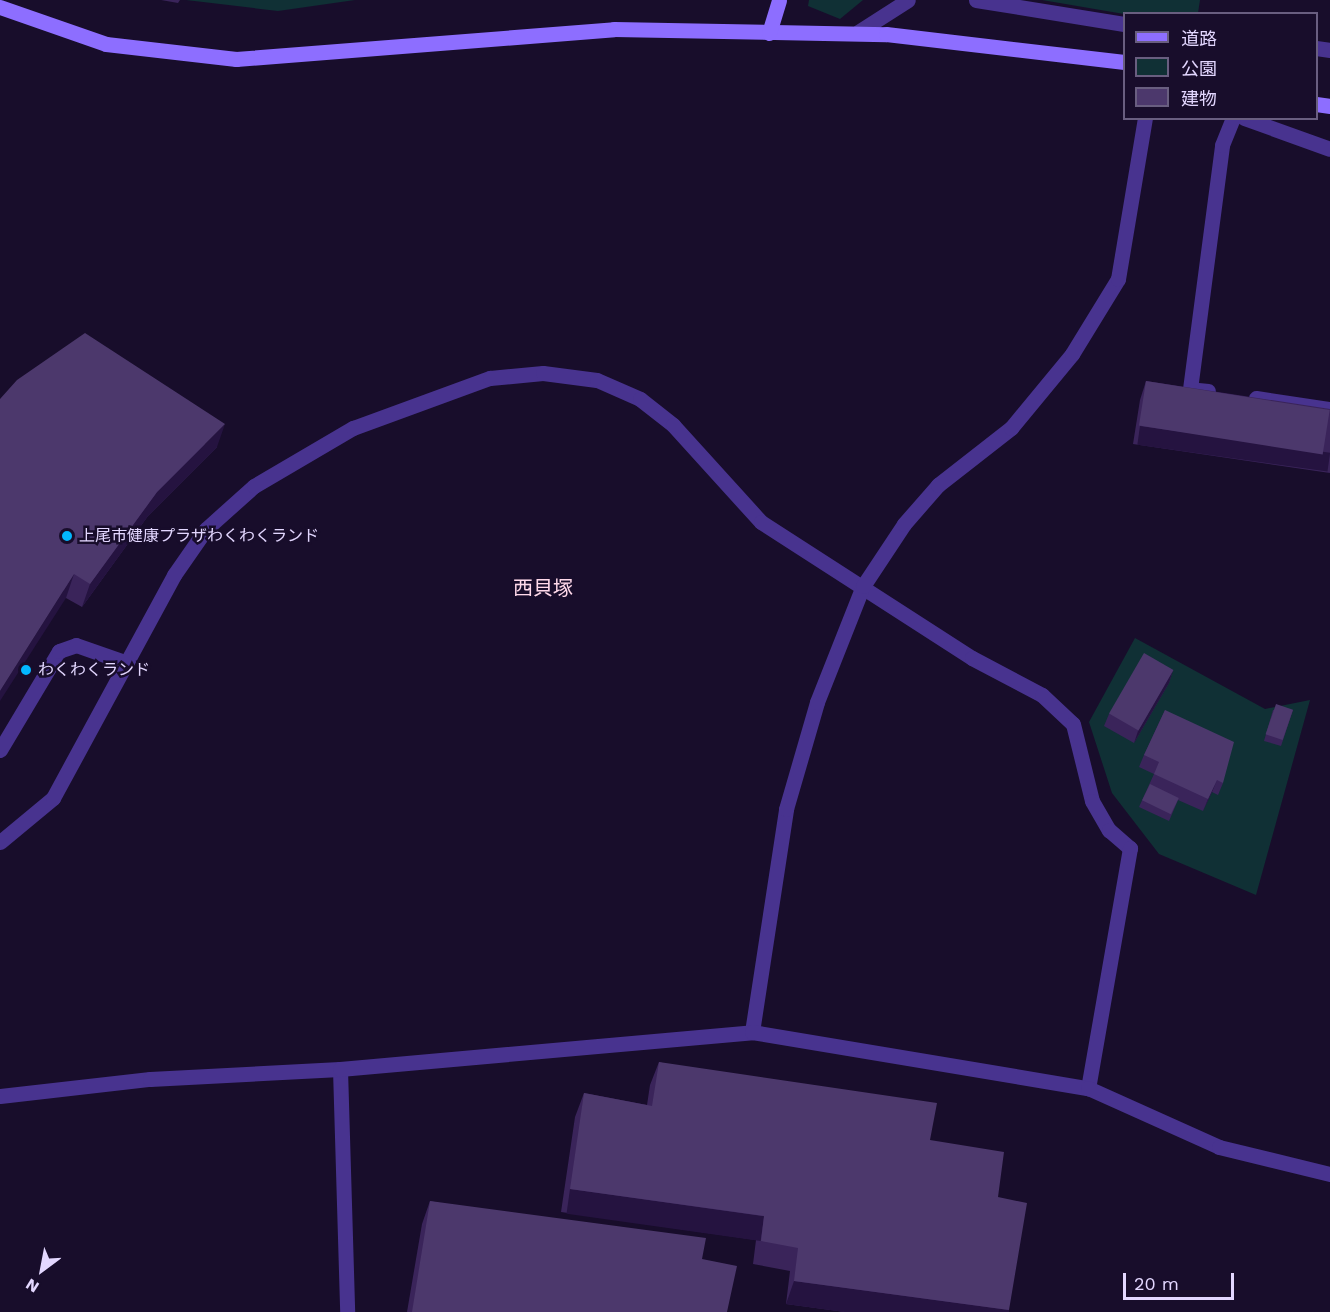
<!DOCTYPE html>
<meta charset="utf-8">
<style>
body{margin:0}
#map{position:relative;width:1330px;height:1312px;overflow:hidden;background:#180d2b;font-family:"Work Sans","Noto Sans JP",sans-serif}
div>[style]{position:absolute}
.green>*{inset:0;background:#103035}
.lane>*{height:15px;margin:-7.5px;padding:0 7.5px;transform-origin:7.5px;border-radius:7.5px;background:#48338f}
.street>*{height:15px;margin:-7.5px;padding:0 7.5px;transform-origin:7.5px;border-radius:7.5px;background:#48338f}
.secondary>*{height:15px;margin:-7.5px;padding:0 7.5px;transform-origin:7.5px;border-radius:7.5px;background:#8d6eff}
.wall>*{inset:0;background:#3a245a}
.shaded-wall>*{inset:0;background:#251340;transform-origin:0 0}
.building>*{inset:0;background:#4c386c;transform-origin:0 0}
.dots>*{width:16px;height:16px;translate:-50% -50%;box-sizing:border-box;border:3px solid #180d2b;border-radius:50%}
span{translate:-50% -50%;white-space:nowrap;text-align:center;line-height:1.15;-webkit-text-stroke:5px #180d2b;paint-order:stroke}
.poi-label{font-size:16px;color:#e3d7ff}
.left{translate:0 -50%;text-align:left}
.quarter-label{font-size:20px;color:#ffd9ea}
.legend{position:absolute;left:1123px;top:12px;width:195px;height:108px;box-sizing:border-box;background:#180d2b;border:2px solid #695e80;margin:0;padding:8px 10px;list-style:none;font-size:18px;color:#e3d7ff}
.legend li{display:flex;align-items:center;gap:12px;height:30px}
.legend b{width:30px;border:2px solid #695e80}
.north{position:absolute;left:12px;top:1240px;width:60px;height:60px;-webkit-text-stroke:4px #180d2b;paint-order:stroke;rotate:212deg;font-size:16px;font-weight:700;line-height:24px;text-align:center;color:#e3d7ff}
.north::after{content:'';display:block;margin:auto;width:21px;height:27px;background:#e3d7ff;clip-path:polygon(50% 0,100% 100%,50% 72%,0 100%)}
.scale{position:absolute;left:1123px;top:1273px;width:111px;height:27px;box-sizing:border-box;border:3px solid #e3d7ff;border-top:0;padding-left:8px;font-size:18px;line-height:21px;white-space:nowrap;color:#e3d7ff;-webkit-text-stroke:4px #180d2b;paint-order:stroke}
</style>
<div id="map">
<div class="green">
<div style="clip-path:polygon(186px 0,355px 0,278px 11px)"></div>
<div style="clip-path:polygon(809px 0,863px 0,840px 19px,808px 6px)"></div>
<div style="clip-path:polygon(1042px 0,1200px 0,1198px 13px,1124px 14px)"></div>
<div style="clip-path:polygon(1135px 638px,1265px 709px,1310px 700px,1256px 895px,1159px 854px,1112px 793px,1089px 722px)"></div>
</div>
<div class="lane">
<div style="left:976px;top:0;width:150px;rotate:9.2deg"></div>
<div style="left:858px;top:32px;width:59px;rotate:-32.6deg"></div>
<div style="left:1316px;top:48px;width:14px;rotate:8deg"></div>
<div style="left:1244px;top:118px;width:91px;rotate:19.8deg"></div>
<div style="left:1208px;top:391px;width:18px;rotate:-174deg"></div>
<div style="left:1190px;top:389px;width:246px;rotate:-82.5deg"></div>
<div style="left:1222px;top:145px;width:29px;rotate:-68deg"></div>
<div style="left:1256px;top:398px;width:75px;rotate:8.5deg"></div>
<div style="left:0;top:750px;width:115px;rotate:-59.2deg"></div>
<div style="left:59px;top:651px;width:18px;rotate:-19deg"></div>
<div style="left:76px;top:645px;width:54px;rotate:19.4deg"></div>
</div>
<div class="street">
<div style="left:0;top:842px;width:69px;rotate:-39.7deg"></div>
<div style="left:53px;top:798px;width:254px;rotate:-61.5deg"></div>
<div style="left:174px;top:575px;width:56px;rotate:-55.2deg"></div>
<div style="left:206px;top:529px;width:64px;rotate:-41.9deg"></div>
<div style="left:254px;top:486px;width:115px;rotate:-30.4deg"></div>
<div style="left:353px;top:428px;width:146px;rotate:-20.1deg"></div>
<div style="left:490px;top:378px;width:53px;rotate:-5.4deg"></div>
<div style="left:543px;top:373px;width:54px;rotate:7.4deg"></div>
<div style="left:597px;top:380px;width:47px;rotate:23.8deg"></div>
<div style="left:640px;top:399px;width:42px;rotate:38.2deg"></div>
<div style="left:673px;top:425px;width:131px;rotate:47.8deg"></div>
<div style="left:761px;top:522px;width:251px;rotate:32.8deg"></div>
<div style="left:972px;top:658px;width:79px;rotate:27.9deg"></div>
<div style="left:1042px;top:695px;width:42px;rotate:43.1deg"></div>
<div style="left:1073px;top:724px;width:79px;rotate:76.1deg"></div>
<div style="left:1092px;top:801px;width:34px;rotate:60deg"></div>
<div style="left:1109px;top:830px;width:28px;rotate:41deg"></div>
<div style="left:1130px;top:848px;width:244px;rotate:99.9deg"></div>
<div style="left:752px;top:1032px;width:226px;rotate:-81.3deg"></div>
<div style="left:786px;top:809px;width:111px;rotate:-73.8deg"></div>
<div style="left:817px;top:702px;width:125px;rotate:-68.4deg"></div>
<div style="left:863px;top:586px;width:74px;rotate:-56.5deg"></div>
<div style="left:904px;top:524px;width:52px;rotate:-48.9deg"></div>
<div style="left:938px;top:485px;width:93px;rotate:-38deg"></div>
<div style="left:1011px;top:428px;width:96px;rotate:-50.5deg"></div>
<div style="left:1072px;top:354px;width:88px;rotate:-58.5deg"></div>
<div style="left:1118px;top:279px;width:163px;rotate:-80.5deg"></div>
<div style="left:340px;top:1069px;width:243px;rotate:88.3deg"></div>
<div style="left:0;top:1096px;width:151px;rotate:-6.5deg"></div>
<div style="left:150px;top:1079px;width:190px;rotate:-3deg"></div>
<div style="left:340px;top:1069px;width:414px;rotate:-5.1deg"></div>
<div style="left:752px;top:1032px;width:341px;rotate:9.5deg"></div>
<div style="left:1088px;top:1088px;width:144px;rotate:24.2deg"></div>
<div style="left:1219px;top:1147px;width:114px;rotate:13.7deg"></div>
</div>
<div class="secondary">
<div style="left:0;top:7px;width:112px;rotate:19.2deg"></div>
<div style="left:106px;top:44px;width:131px;rotate:6.6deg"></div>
<div style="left:236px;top:59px;width:379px;rotate:-4.5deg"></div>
<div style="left:614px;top:29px;width:272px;rotate:1.1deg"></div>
<div style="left:886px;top:34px;width:240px;rotate:6.7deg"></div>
<div style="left:769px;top:33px;width:34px;rotate:-73deg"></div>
<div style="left:1316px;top:104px;width:14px;rotate:8deg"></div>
</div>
<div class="wall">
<div style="clip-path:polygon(161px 0,180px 0,178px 3px)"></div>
<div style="clip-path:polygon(1146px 381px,1330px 409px,1330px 473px,1133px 444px,1140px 400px)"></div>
<div style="clip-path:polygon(0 399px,217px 447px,148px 516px,82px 607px,66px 598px)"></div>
<div style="clip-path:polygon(1173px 670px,1169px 683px,1134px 743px,1104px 726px,1109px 714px)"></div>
<div style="clip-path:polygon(1165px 710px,1223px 783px,1218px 795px,1212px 792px,1203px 811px,1178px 800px,1169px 821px,1139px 807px,1154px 774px,1139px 767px,1144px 755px)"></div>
<div style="clip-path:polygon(1273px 710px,1293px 710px,1281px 746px,1264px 741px)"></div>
<div style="clip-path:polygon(659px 1062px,930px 1140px,998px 1197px,1009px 1310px,1009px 1312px,845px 1312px,786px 1304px,790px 1271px,753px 1264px,756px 1240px,561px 1212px,575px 1117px,584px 1093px,647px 1105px,650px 1085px)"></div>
<div style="clip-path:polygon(430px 1201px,702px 1259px,727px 1312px,407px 1312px,422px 1224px)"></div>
</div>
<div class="shaded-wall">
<div style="clip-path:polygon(225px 424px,217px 447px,148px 516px,82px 607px,90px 584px,157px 492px)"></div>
<div style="left:1140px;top:426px;width:192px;height:19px;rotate:8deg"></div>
<div style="clip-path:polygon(74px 574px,66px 598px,0 701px,0 691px)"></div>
<div style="clip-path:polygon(1173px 670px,1169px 683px,1134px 743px,1138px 731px)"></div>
<div style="clip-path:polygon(1217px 780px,1212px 792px,1203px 811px,1208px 799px)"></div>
<div style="left:570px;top:1189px;width:196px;height:25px;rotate:8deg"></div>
<div style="clip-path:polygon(794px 1281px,1009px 1310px,1009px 1312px,845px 1312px,786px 1304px)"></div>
</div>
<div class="building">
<div style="clip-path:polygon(85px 333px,225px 424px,157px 492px,90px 584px,74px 574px,0 691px,0 399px,17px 380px)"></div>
<div style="left:1146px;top:381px;width:186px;height:45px;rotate:9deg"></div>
<div style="left:1144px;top:653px;width:34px;height:70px;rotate:30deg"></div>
<div style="left:1276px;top:704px;width:18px;height:32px;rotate:19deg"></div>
<div style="clip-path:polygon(1165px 710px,1234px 742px,1223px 783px,1217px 780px,1208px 799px,1154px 774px,1159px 762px,1144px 755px)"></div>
<div style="left:1150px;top:784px;width:32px;height:18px;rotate:26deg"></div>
<div style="clip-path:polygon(659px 1062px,937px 1103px,930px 1140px,1004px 1152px,998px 1197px,1027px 1203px,1009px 1310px,794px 1281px,798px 1248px,761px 1241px,764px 1216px,570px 1189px,584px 1093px,652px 1106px)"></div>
<div style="clip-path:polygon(430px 1201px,706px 1238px,702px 1259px,737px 1266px,727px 1312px,412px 1312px)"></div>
</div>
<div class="dots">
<div style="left:67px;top:536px;background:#03b7ff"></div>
<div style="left:26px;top:670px;background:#03b7ff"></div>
</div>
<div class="poi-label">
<span class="left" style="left:79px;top:536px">上尾市健康プラザわくわくランド</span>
<span class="left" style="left:38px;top:670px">わくわくランド</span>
</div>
<div class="quarter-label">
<span style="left:543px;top:588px">西貝塚</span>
</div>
<ul class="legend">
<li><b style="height:8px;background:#8d6eff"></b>道路</li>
<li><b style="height:16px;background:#103035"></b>公園</li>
<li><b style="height:16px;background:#4c386c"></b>建物</li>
</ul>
<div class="north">N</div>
<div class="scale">20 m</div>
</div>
